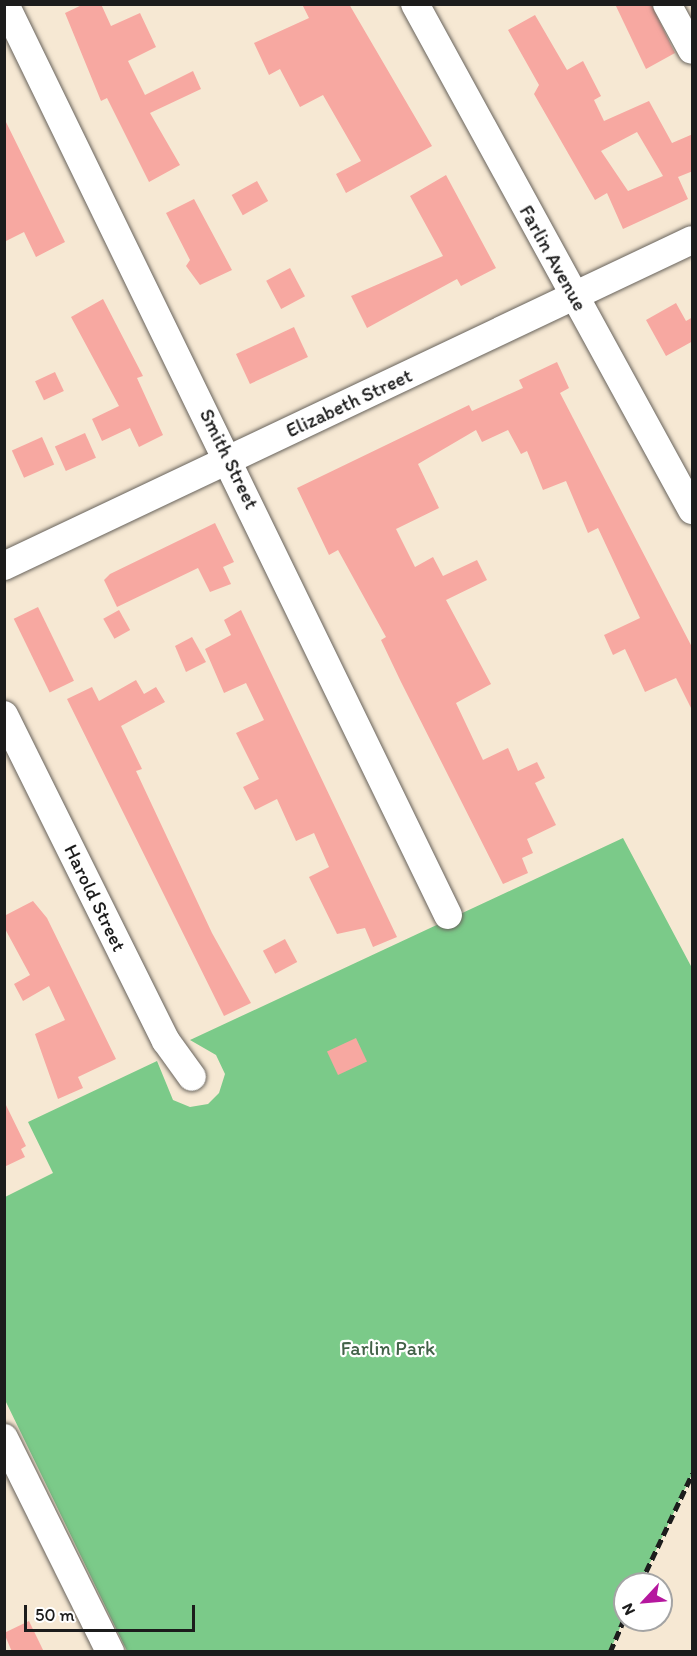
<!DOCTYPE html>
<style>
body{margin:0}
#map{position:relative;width:697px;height:1656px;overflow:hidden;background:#f6e8d3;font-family:Itim,sans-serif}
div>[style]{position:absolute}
.green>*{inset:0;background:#7bca89}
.building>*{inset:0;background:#f7a8a1;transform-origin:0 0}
.roads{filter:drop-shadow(0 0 2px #68635c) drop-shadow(0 0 2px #68635c)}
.minor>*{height:28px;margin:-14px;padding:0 14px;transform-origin:14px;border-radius:14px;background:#fff}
.rail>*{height:4.5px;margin-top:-2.25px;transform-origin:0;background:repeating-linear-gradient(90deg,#1c1c1c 0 9px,transparent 0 13.5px)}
span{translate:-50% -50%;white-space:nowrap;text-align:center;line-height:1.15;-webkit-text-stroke:4.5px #fff;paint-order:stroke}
.street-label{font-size:20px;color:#1c1c1c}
.park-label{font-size:20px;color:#426248}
.frame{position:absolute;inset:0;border:6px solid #1c1c1c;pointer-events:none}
.north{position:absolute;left:613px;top:1572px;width:60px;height:60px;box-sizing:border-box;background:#fff;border:2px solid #a4a4a4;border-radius:50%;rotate:244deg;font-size:16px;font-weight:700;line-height:24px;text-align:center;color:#1c1c1c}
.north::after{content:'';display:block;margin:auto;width:21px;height:27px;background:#b5179e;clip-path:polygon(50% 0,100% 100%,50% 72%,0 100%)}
.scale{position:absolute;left:24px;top:1605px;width:171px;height:27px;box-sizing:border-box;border:3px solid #1c1c1c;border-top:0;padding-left:8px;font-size:18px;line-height:21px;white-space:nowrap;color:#1c1c1c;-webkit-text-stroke:4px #fff;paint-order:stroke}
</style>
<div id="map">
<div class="green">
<div style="clip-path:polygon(623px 838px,692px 968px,692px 1474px,640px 1584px,625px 1584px,625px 1616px,610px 1651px,127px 1651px,5px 1400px,5px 1197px,53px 1173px,28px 1122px,157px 1061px,173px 1100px,190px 1107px,208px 1104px,219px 1093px,225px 1074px,216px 1055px,190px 1040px)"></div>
</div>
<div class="building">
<div style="clip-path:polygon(84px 4px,101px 4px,111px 26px,140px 13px,156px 47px,128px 61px,145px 95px,193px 71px,201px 89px,150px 113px,180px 165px,149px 182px,107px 98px,101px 101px,65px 13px)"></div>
<div style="clip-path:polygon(302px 4px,349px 4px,432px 146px,346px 193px,336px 174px,361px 161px,323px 95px,300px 107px,280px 69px,269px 75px,254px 43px,309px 18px)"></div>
<div style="clip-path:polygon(615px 4px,651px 4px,675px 53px,646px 69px)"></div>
<div style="clip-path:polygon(evenodd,535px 15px,567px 70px,583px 61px,601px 96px,594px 100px,604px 121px,649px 101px,672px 143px,693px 134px,693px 171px,678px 177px,688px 199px,623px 229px,607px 193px,595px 200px,534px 94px,539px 85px,508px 30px,535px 15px,637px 132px,663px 176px,628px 191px,601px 151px,637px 132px)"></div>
<div style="clip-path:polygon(4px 118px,65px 242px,36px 257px,24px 232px,4px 242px)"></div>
<div style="clip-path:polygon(446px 175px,496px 268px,461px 286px,457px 279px,367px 328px,351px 296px,443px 256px,410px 196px)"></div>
<div style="left:257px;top:181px;width:23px;height:29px;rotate:61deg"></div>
<div style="clip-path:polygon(194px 199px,232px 270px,200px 285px,186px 266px,190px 260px,166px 213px)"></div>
<div style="left:290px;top:268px;width:32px;height:27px;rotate:62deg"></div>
<div style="clip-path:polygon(103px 299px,143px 376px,137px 378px,163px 435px,139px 447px,130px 428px,102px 441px,92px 419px,119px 406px,71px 317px)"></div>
<div style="clip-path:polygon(676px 303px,686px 321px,693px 317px,693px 341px,666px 356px,646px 320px)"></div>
<div style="left:294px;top:327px;width:33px;height:64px;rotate:65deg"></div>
<div style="clip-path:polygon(557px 362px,569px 388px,560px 393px,693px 649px,693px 712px,676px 678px,645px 692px,625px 649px,613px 655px,604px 635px,640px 618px,598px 528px,588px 533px,566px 481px,543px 490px,527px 451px,521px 454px,508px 430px,482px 442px,476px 430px,418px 464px,439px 508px,396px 529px,415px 567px,433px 557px,443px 576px,477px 560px,487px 580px,446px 600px,491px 684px,456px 703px,483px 760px,508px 748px,518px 771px,537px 762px,545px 778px,535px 783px,556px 825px,527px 839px,533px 853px,522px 858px,528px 873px,503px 884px,401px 682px,381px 640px,386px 637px,338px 550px,329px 555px,297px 488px,469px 405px,472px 411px,523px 388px,519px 380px)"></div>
<div style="left:55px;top:372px;width:21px;height:22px;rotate:65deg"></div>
<div style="left:85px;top:433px;width:27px;height:33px;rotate:66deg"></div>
<div style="left:42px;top:437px;width:30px;height:33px;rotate:66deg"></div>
<div style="clip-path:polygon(215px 523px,234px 562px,223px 567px,231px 584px,210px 592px,198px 568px,117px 607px,104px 580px,110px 574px)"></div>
<div style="left:38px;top:607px;width:82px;height:27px;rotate:64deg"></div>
<div style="left:119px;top:610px;width:23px;height:18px;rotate:61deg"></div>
<div style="clip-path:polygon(241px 610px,397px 937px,373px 947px,365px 928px,337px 934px,309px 877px,329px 867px,314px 833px,296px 841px,277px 799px,255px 810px,243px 787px,259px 779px,236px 733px,264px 720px,246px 683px,224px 693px,205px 649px,231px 635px,224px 620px)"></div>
<div style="clip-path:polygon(192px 637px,206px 662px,186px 672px,175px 646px)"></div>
<div style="clip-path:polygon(136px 680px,144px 694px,156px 687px,165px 702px,121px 726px,142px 769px,136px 771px,212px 933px,251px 1003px,224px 1016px,67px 699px,92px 687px,99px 701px)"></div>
<div style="clip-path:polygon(33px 901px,47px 918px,116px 1059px,78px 1077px,83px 1088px,58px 1099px,35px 1034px,65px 1020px,49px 986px,23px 1001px,14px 984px,30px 975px,4px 927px,4px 916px)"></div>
<div style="left:285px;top:939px;width:26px;height:25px;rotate:62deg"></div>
<div style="left:356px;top:1038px;width:26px;height:32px;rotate:65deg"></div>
<div style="clip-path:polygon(4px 1101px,26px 1146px,21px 1149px,25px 1157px,4px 1167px)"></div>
<div style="clip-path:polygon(29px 1621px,44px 1652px,12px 1652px,4px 1633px)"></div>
</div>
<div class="roads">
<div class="minor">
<div style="left:5px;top:4px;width:1013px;rotate:64.07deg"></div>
<div style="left:415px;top:4px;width:577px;rotate:61.3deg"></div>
<div style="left:667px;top:4px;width:52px;rotate:61.5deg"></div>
<div style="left:4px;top:566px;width:761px;rotate:-25.35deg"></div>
<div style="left:4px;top:715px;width:364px;rotate:63.6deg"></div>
<div style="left:166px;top:1041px;width:44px;rotate:54.2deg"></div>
<div style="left:4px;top:1438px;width:239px;rotate:63.6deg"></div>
</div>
</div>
<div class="rail">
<div style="left:640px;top:1584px;width:122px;rotate:-64.7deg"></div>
<div style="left:610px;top:1652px;width:39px;rotate:-67deg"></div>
</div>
<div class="street-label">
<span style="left:553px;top:258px;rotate:61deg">Farlin Avenue</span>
<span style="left:349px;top:403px;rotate:-25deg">Elizabeth Street</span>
<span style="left:229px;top:459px;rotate:64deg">Smith Street</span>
<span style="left:95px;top:898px;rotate:64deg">Harold Street</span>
</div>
<div class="park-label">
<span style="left:388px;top:1348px">Farlin Park</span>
</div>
<div class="frame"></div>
<div class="north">N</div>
<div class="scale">50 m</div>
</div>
